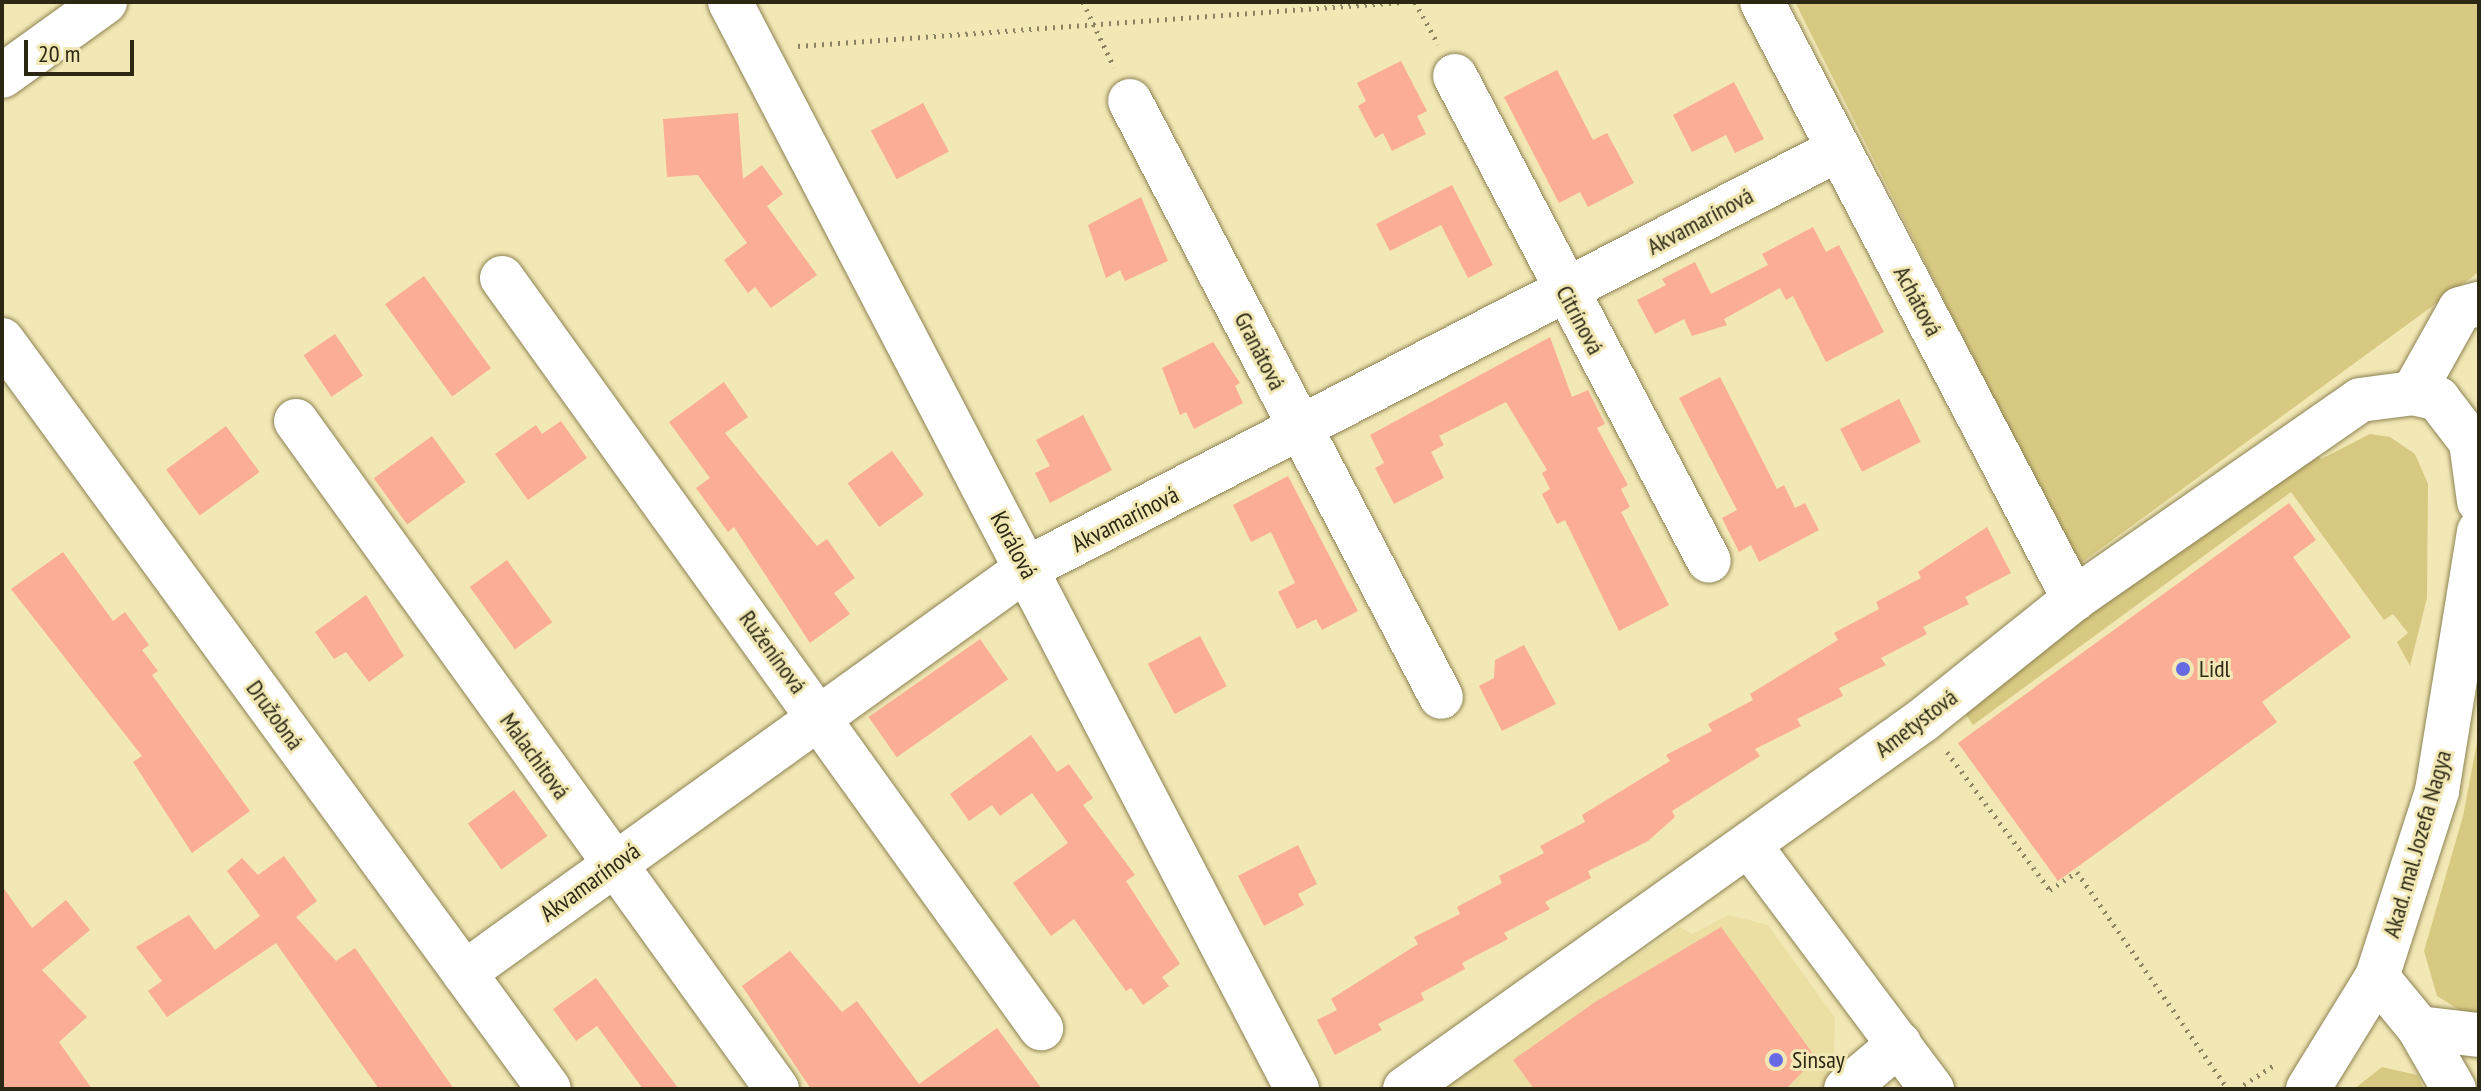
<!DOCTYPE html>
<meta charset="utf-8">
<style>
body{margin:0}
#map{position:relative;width:2481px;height:1091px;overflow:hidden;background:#f2e8b5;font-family:"PT Sans Narrow",sans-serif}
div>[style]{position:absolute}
.built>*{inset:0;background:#ebdfa4}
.green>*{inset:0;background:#d8c982}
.building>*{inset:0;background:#fbad95;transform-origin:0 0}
.path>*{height:5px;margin-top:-2.5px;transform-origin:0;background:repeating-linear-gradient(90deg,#8b8461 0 2px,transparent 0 8px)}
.roads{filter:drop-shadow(0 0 2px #8c8253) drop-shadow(0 0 2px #8c8253)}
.minor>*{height:44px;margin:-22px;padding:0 22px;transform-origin:22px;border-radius:22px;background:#fff}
.dots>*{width:22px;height:22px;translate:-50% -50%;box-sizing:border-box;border:4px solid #f2e8b5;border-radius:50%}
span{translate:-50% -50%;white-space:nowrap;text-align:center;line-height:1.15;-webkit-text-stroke:6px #f2e8b5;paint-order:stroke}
.street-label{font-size:24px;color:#2c2814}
.poi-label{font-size:24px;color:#2c2814}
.left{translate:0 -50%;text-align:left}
.frame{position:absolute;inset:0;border:4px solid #2c2814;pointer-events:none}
.scale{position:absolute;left:24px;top:40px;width:110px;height:36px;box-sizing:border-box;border:4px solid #2c2814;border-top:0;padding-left:10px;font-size:24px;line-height:28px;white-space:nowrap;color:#2c2814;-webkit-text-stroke:6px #f2e8b5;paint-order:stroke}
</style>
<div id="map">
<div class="built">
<div style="clip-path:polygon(1729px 915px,1768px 925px,1835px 1018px,1834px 1053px,1859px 1089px,1439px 1089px,1680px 927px,1692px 934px)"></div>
</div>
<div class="green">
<div style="clip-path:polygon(1795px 2px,2479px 2px,2479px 272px,2077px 566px)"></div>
<div style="clip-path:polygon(2370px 434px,2390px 437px,2415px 454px,2428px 484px,2427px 598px,2410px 666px,2397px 642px,2408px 633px,2393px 614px,2384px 620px,2291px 492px,1973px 725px,1965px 713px,2062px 633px,2314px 451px,2321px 459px)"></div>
<div style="clip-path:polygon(2479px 732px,2479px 1022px,2437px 996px,2424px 951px,2463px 816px)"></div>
<div style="clip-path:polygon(2382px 1067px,2417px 1075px,2424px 1089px,2354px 1089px)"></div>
</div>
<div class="building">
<div style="clip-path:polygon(1401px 61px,1427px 111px,1417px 116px,1426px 134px,1392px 151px,1383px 133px,1375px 138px,1358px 106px,1366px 101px,1357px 83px)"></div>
<div style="clip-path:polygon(1557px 70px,1593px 140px,1607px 133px,1634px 183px,1588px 207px,1580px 192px,1559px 203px,1504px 97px)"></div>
<div style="clip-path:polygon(1734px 82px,1764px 139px,1735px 153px,1726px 135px,1692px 152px,1673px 115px)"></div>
<div style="left:923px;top:103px;width:55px;height:59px;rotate:62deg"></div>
<div style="clip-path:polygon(738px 113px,743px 179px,762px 165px,783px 194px,767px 206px,817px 275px,771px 308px,755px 287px,748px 293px,724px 260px,747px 243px,698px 175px,667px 177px,663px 119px)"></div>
<div style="clip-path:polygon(1452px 185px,1493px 265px,1468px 278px,1441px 225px,1390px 251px,1376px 224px)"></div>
<div style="clip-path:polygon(1141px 197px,1168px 261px,1125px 281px,1120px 270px,1106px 278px,1088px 225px)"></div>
<div style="clip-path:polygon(1813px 227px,1826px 252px,1839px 245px,1884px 332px,1826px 362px,1793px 296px,1786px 300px,1780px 288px,1724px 319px,1727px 325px,1692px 336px,1684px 319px,1655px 334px,1637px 300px,1666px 285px,1662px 279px,1695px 262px,1711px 294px,1768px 265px,1762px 254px)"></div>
<div style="left:424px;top:276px;width:114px;height:48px;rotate:54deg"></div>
<div style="left:335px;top:334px;width:50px;height:38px;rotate:56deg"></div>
<div style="clip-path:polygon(1550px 337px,1572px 397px,1588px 390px,1605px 424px,1597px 428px,1628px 485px,1621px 489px,1630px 507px,1621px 512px,1669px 605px,1619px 631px,1565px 520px,1557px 524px,1542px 494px,1550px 489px,1542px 473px,1547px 470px,1506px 402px,1439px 436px,1444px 445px,1431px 452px,1444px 478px,1394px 504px,1375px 468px,1384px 463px,1370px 435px)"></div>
<div style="clip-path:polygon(1213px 342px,1240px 383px,1235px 386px,1243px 403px,1194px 429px,1186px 412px,1180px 415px,1162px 368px)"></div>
<div style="clip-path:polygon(1720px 377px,1777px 489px,1784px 485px,1795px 508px,1805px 503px,1819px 530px,1759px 562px,1751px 545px,1739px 552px,1722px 518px,1737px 510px,1679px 398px)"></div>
<div style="clip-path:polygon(724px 382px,748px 417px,725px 433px,817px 546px,827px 539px,855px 578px,834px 593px,850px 614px,810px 643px,734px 527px,728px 532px,696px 488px,710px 478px,669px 422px)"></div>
<div style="left:1899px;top:399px;width:48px;height:66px;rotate:63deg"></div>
<div style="clip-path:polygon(1083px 415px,1112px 470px,1050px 503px,1035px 473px,1050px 466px,1036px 440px)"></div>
<div style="clip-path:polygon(561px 421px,587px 458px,528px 500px,495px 454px,536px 425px,542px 434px)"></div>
<div style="left:226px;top:426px;width:57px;height:74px;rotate:54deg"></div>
<div style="left:432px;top:436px;width:57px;height:72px;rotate:54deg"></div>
<div style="left:892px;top:451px;width:54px;height:55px;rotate:54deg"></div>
<div style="clip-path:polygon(1288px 476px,1358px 611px,1322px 630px,1316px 619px,1297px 629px,1278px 592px,1295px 583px,1271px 532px,1251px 542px,1233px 505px)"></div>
<div style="clip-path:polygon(2289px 503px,2316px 540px,2293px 557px,2351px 637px,2262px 702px,2277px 722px,2058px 881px,1958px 743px)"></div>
<div style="clip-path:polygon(1987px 527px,2011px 573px,1965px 597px,1969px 604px,1923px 627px,1927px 634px,1881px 658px,1886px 665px,1839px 688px,1843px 696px,1797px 719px,1801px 726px,1755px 749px,1760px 756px,1672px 811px,1675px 817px,1648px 841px,1588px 871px,1591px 878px,1545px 902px,1550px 909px,1504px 933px,1508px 939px,1462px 963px,1465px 969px,1421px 993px,1424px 1000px,1378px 1024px,1382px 1030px,1335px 1055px,1317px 1020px,1337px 1010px,1331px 999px,1418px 944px,1414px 937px,1460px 914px,1457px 907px,1502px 883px,1499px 876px,1544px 853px,1540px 846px,1585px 822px,1582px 815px,1670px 761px,1666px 755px,1712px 731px,1708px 724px,1753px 700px,1750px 694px,1838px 640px,1834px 633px,1879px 609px,1876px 602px,1921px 578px,1918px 572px)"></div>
<div style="clip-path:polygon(63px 552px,113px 621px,125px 612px,149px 645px,142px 650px,158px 671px,152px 675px,250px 811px,192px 853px,133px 762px,142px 756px,11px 589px)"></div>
<div style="left:507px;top:560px;width:77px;height:46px;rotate:54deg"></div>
<div style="clip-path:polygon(366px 595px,404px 656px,369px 682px,346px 652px,334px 659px,315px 632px)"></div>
<div style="left:1200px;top:636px;width:57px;height:59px;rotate:62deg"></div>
<div style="left:980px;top:639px;width:49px;height:136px;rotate:55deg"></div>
<div style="clip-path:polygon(1524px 645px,1556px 704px,1502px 731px,1479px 686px,1494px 678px,1495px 660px)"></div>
<div style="clip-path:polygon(1031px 735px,1057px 772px,1069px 764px,1093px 798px,1083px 805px,1135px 875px,1126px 881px,1180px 964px,1162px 977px,1169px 986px,1143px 1005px,1131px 988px,1126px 991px,1074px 919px,1051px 936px,1013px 883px,1068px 843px,1032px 793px,1000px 816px,992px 805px,969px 821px,950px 794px)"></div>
<div style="left:514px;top:790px;width:57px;height:57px;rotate:54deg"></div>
<div style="clip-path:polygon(1298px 845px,1317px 884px,1298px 894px,1304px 905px,1264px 926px,1238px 876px)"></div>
<div style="clip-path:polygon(284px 856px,317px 901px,296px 917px,336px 961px,355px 948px,454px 1089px,379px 1089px,276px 943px,167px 1017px,148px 991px,162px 981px,136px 947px,189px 915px,215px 950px,260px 916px,227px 871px,242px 858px,258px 875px)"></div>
<div style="clip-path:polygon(2px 886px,32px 928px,66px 900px,90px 930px,42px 970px,87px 1017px,59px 1042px,92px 1089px,2px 1089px)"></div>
<div style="clip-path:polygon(1721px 927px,1816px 1058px,1786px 1089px,1534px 1089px,1513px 1060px,1595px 1002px)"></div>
<div style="clip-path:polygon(790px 951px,842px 1012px,857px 1001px,919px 1084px,997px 1028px,1042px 1089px,811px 1089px,742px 986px)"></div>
<div style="clip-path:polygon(596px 978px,644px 1043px,679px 1089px,643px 1089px,597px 1026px,576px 1041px,553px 1009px)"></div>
</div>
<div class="path">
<div style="left:1083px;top:2px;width:72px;rotate:64.5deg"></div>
<div style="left:1415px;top:2px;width:48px;rotate:61.3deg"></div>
<div style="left:798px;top:46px;width:606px;rotate:-4.17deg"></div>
<div style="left:1947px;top:752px;width:172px;rotate:53.3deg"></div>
<div style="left:2050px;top:890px;width:32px;rotate:-34deg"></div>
<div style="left:2077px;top:872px;width:264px;rotate:55.2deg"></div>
<div style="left:2237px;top:1089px;width:46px;rotate:-32.7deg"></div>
</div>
<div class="roads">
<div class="minor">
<div style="left:730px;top:2px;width:1226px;rotate:62.45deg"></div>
<div style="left:1762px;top:2px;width:674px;rotate:62.41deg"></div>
<div style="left:2px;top:76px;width:127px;rotate:-35.7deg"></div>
<div style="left:1455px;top:76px;width:547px;rotate:62.36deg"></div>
<div style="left:1130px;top:101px;width:672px;rotate:62.44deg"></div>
<div style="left:502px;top:278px;width:924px;rotate:54.3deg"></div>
<div style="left:2px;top:340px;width:927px;rotate:53.86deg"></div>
<div style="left:2413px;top:393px;width:96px;rotate:-60.8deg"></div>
<div style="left:2460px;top:309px;width:20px;rotate:-15deg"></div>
<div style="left:296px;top:421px;width:823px;rotate:54.24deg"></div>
<div style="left:1750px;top:846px;width:304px;rotate:53.2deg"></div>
<div style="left:464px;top:973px;width:692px;rotate:-35.71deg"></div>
<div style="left:1026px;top:569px;width:915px;rotate:-27.32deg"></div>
<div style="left:2377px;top:977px;width:66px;rotate:50.5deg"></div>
<div style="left:2419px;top:1028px;width:70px;rotate:60.2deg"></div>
<div style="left:2419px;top:1028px;width:60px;rotate:6.7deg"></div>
<div style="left:1405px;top:1089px;width:636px;rotate:-35.46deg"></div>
<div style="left:1923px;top:720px;width:193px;rotate:-38.7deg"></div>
<div style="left:2074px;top:599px;width:348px;rotate:-34.8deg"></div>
<div style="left:2360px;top:400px;width:53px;rotate:-7.5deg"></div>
<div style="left:2413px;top:393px;width:26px;rotate:13deg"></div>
<div style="left:2438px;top:399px;width:54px;rotate:52.5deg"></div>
<div style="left:2471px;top:442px;width:60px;rotate:82.3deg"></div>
<div style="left:1846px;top:1089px;width:70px;rotate:-40.3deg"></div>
<div style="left:2308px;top:1089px;width:132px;rotate:-58.4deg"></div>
<div style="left:2377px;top:977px;width:195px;rotate:-72.1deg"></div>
<div style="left:2437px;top:791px;width:263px;rotate:-80.8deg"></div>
</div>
</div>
<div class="dots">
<div style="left:2183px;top:669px;background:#666ae3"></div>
<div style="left:1776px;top:1060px;background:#666ae3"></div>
</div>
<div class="street-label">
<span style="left:1700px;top:221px;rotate:-28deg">Akvamarínová</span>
<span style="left:1918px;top:301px;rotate:62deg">Achátová</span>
<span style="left:1580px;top:320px;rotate:62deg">Citrínová</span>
<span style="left:1260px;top:351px;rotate:63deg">Granátová</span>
<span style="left:1125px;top:519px;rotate:-27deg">Akvamarínová</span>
<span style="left:1014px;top:545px;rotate:62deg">Korálová</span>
<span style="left:773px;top:652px;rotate:54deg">Ruženínová</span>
<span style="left:275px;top:715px;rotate:54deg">Družobná</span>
<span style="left:1916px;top:723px;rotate:-37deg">Ametystová</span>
<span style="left:535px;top:756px;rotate:54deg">Malachitová</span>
<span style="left:2417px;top:844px;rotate:-74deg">Akad. mal. Jozefa Nagya</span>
<span style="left:590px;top:882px;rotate:-36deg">Akvamarínová</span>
</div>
<div class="poi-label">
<span class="left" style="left:2199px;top:669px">Lidl</span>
<span class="left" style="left:1792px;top:1060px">Sinsay</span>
</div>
<div class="frame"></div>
<div class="scale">20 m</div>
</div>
